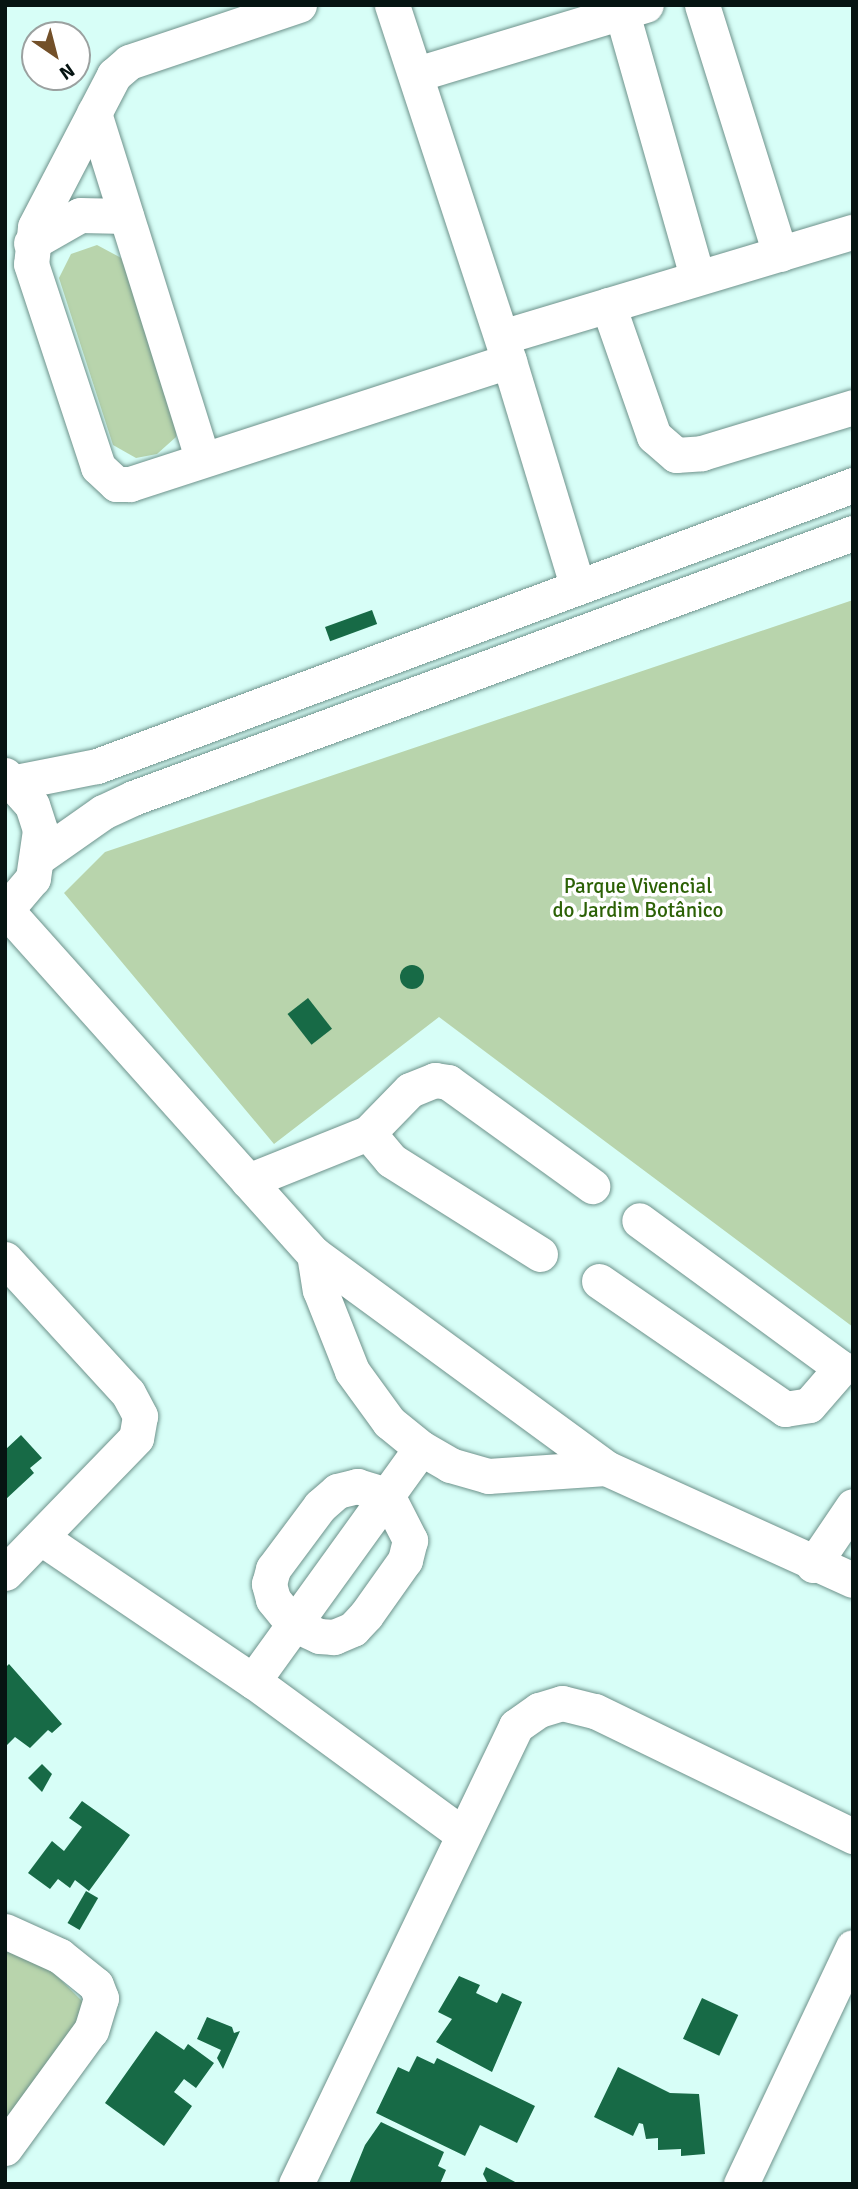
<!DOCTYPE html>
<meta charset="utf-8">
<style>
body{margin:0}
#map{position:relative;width:858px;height:2189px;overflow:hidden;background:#d7fef7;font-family:Signika,sans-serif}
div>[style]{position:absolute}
.green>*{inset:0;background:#b8d4ac}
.building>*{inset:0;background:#176a46;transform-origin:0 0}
.round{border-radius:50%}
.roads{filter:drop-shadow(0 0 2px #6e928b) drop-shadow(0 0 2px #6e928b)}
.minor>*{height:35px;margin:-17.5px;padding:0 17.5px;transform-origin:17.5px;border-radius:17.5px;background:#fff}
span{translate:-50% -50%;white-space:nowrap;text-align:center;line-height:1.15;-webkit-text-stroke:7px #fff;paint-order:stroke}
.park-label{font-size:21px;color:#2c6106}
.frame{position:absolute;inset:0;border:7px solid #061412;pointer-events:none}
.north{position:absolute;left:21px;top:21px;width:70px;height:70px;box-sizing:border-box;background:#fff;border:2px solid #9ba1a0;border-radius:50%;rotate:145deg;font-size:19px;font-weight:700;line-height:28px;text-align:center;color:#061412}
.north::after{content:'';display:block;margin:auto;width:24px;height:32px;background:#735029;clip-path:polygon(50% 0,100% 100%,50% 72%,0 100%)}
</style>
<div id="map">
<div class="green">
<div style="clip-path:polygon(97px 245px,125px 260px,176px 419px,176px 437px,157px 454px,136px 458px,113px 445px,59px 278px,71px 254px)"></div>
<div style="clip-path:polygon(853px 600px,853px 1327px,439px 1017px,274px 1144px,64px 893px,105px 852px)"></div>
<div style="clip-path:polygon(15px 1950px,55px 1974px,83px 2002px,82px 2026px,5px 2128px,5px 1953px)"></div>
</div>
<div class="building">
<div style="left:372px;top:610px;width:15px;height:50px;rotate:70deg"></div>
<div class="round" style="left:400px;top:965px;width:24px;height:24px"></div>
<div style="left:308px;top:998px;width:39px;height:26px;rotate:52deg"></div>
<div style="clip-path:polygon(21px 1435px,42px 1458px,30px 1468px,34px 1473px,5px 1500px,5px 1450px)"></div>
<div style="clip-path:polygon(9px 1664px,62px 1724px,52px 1733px,48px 1730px,30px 1748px,15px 1737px,5px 1747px,5px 1668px)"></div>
<div style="clip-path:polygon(42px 1764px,52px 1774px,42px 1792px,28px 1778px)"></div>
<div style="clip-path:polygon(82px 1801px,130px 1835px,89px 1891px,75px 1880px,70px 1888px,58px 1879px,50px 1889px,28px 1873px,52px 1841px,64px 1851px,82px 1827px,69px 1818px)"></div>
<div style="left:86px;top:1891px;width:14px;height:37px;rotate:30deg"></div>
<div style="clip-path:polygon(459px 1976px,480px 1985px,476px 1993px,497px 2003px,502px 1993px,522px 2002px,492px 2072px,436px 2042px,452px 2019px,438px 2012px)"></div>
<div style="left:702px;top:1998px;width:40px;height:45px;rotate:25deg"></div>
<div style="clip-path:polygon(207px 2017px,232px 2027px,234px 2033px,240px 2031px,223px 2069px,217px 2058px,221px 2050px,197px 2039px)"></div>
<div style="clip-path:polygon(156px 2031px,184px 2050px,188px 2044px,214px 2063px,196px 2088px,184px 2079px,174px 2092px,192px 2106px,164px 2146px,105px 2103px)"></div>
<div style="clip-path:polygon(417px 2056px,434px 2064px,437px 2058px,535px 2106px,517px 2143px,480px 2125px,465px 2156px,376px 2113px,398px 2067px,409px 2072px)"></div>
<div style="clip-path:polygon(618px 2067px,670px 2093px,699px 2094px,705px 2154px,681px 2156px,681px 2149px,658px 2150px,658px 2138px,646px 2139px,643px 2124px,639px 2123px,633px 2136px,594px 2117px)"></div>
<div style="clip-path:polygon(381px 2122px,444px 2152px,438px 2166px,446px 2170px,440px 2184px,349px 2184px,365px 2145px)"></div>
<div style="clip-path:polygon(486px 2167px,519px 2184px,488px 2184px,483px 2174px)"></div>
</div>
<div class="roads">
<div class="minor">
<div style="left:299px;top:5px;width:179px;rotate:161.5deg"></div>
<div style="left:129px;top:62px;width:20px;rotate:139deg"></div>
<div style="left:114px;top:75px;width:171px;rotate:117.5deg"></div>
<div style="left:35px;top:227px;width:37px;rotate:96deg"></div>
<div style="left:31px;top:264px;width:214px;rotate:71.7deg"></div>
<div style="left:98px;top:467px;width:25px;rotate:43deg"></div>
<div style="left:116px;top:484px;width:14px"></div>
<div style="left:130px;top:484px;width:398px;rotate:-18deg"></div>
<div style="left:392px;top:5px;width:375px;rotate:71.8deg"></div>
<div style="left:509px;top:361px;width:234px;rotate:73.1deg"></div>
<div style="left:702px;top:5px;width:261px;rotate:72.6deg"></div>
<div style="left:622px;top:13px;width:273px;rotate:74.1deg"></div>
<div style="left:417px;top:74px;width:239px;rotate:-16.8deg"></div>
<div style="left:94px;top:113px;width:362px;rotate:72.6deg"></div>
<div style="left:31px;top:243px;width:56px;rotate:-29.7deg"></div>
<div style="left:80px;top:215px;width:46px;rotate:1.2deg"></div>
<div style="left:608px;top:305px;width:139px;rotate:70.7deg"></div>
<div style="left:654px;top:436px;width:29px;rotate:41deg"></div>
<div style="left:676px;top:455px;width:26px;rotate:-4deg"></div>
<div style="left:702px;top:453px;width:158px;rotate:-16.9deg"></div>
<div style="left:502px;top:337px;width:366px;rotate:-16.7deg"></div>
<div style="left:5px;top:775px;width:40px;rotate:48deg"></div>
<div style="left:32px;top:805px;width:26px;rotate:72deg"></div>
<div style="left:40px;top:830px;width:49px;rotate:98.3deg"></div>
<div style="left:33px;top:878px;width:43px;rotate:130.3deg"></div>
<div style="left:16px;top:782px;width:83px;rotate:-11.2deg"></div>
<div style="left:97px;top:766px;width:807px;rotate:-20.39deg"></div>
<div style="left:39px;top:857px;width:78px;rotate:-35.1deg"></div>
<div style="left:103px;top:812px;width:33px;rotate:-25deg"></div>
<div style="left:133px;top:798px;width:767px;rotate:-20.21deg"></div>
<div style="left:6px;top:910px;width:462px;rotate:48.2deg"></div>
<div style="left:314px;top:1254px;width:362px;rotate:36.2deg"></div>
<div style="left:606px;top:1468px;width:271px;rotate:24.4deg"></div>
<div style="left:248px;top:1181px;width:129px;rotate:-21.8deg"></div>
<div style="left:314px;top:1254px;width:36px;rotate:81deg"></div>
<div style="left:320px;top:1290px;width:87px;rotate:68.4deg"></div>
<div style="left:352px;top:1371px;width:63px;rotate:54deg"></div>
<div style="left:389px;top:1422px;width:41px;rotate:39.1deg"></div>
<div style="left:421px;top:1448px;width:34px;rotate:30deg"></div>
<div style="left:450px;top:1465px;width:40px;rotate:16deg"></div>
<div style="left:488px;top:1476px;width:118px;rotate:-3.9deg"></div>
<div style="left:540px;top:1254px;width:176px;rotate:-147.8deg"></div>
<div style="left:391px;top:1160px;width:35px;rotate:-130deg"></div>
<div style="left:368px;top:1133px;width:60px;rotate:-45.7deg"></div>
<div style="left:410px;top:1090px;width:27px;rotate:-22deg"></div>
<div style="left:435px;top:1080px;width:13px;rotate:9deg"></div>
<div style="left:448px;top:1082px;width:178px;rotate:35.8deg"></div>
<div style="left:5px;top:1259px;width:182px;rotate:47.5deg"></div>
<div style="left:128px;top:1393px;width:26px;rotate:62deg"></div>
<div style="left:140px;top:1416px;width:22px;rotate:100deg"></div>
<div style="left:136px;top:1438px;width:188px;rotate:134.1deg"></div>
<div style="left:599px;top:1281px;width:226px;rotate:34.5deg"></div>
<div style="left:785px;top:1409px;width:24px;rotate:-9deg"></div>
<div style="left:809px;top:1405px;width:49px;rotate:-49.1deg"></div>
<div style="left:841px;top:1368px;width:250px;rotate:-143.8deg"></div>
<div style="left:357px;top:1486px;width:31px;rotate:17deg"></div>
<div style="left:387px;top:1495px;width:51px;rotate:62.9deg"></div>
<div style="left:410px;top:1540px;width:21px;rotate:104deg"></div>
<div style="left:405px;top:1560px;width:67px;rotate:125.3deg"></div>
<div style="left:366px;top:1615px;width:19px;rotate:133deg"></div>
<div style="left:353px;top:1629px;width:21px;rotate:157deg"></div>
<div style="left:334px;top:1637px;width:15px;rotate:-176deg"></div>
<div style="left:319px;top:1636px;width:29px;rotate:-155deg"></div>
<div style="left:293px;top:1624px;width:32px;rotate:-129deg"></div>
<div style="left:273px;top:1599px;width:16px;rotate:-105deg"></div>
<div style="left:269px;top:1584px;width:16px;rotate:-75deg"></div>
<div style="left:273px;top:1569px;width:79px;rotate:-53.3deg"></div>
<div style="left:320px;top:1506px;width:23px;rotate:-41deg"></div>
<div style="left:337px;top:1491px;width:21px;rotate:-14deg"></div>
<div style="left:43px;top:1539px;width:254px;rotate:34.1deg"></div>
<div style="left:253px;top:1681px;width:259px;rotate:36.2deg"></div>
<div style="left:813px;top:1565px;width:71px;rotate:-55.9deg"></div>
<div style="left:253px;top:1681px;width:287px;rotate:-54.2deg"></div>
<div style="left:5px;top:1931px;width:60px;rotate:24.4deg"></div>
<div style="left:60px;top:1956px;width:46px;rotate:38.9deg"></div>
<div style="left:96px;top:1985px;width:14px;rotate:69deg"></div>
<div style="left:101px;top:1998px;width:34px;rotate:107deg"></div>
<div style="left:91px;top:2030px;width:146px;rotate:126.1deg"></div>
<div style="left:296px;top:2184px;width:508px;rotate:-64.34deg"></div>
<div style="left:516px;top:1726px;width:28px;rotate:-35deg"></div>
<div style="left:539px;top:1710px;width:24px;rotate:-17deg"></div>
<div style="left:562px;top:1703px;width:34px;rotate:14deg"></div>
<div style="left:595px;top:1711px;width:287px;rotate:25.9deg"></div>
<div style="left:741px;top:2184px;width:262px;rotate:-64.7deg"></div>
</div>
</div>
<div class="park-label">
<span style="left:638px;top:898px">Parque Vivencial<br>do Jardim Botânico</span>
</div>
<div class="frame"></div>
<div class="north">N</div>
</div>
